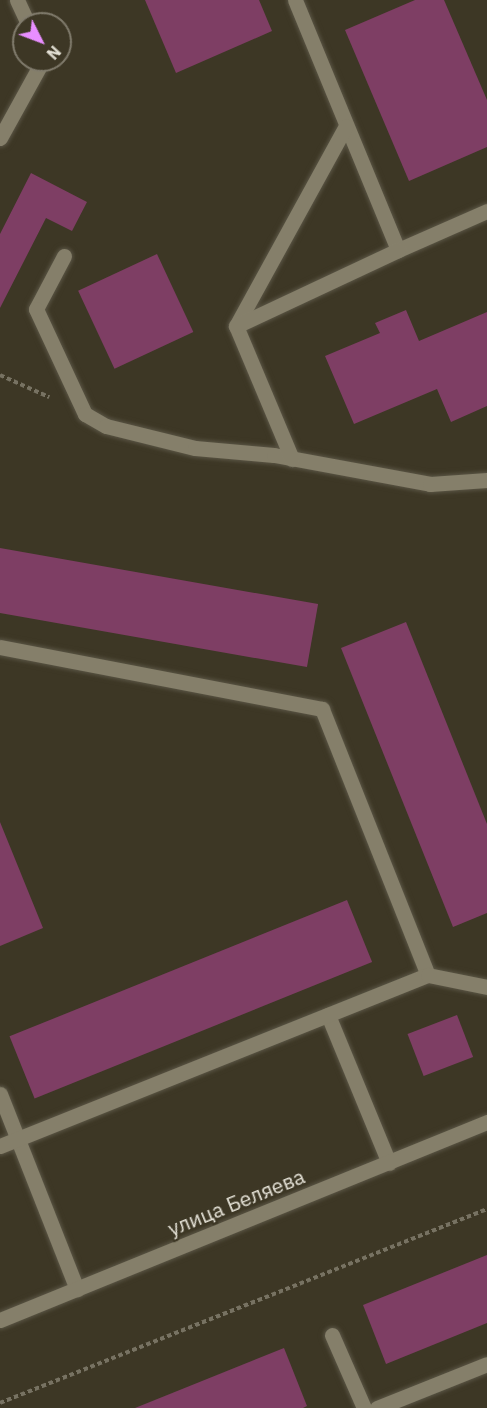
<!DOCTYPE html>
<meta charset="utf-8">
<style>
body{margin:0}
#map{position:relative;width:487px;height:1408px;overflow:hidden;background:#3d3725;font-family:"IBM Plex Sans",sans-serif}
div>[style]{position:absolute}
.building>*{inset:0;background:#7e3e64;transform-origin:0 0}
.path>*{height:4px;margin-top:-2px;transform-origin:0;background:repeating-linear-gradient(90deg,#777262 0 4.5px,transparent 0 7.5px)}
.roads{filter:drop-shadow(0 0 2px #5a5545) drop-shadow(0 0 2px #5a5545)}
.minor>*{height:15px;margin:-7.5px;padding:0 7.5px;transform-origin:7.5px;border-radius:7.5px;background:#857f6a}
span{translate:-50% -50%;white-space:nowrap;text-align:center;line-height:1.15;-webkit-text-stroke:4.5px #3d3725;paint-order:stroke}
.street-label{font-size:21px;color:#e4e1d6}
.north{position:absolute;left:12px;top:12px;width:60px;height:60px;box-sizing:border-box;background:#3d3725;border:2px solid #807b6c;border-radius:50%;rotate:132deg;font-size:16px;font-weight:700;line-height:24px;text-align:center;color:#e4e1d6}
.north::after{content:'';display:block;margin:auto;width:21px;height:27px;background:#e88eff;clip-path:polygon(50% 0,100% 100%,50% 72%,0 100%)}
</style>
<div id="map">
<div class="building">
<div style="clip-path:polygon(145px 0,259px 0,272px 31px,176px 73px)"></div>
<div style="clip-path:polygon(415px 0,444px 0,487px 100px,487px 147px,409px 181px,345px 30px)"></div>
<div style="clip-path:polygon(31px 173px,87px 202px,72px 231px,46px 218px,0 308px,0 234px)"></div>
<div style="left:157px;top:254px;width:86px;height:87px;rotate:65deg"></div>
<div style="clip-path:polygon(406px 310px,419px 341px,487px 312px,487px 406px,451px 422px,437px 389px,354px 424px,325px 356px,380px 333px,375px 323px)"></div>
<div style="left:0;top:548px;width:323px;height:64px;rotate:10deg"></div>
<div style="clip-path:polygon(406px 622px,487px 824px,487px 913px,453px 927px,341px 648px)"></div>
<div style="clip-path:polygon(0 822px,43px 928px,0 946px)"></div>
<div style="left:347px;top:900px;width:67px;height:364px;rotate:68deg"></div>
<div style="left:457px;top:1015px;width:45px;height:53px;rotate:69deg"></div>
<div style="clip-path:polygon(487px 1255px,487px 1323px,386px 1364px,363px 1305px)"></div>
<div style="clip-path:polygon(284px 1348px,307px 1406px,303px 1408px,135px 1408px)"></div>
</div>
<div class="path">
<div style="left:0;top:375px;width:54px;rotate:24.2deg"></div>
<div style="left:0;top:1403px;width:524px;rotate:-21.72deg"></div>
</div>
<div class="roads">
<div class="minor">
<div style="left:17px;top:0;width:26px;rotate:65deg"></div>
<div style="left:295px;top:0;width:270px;rotate:67.6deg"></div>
<div style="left:398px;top:250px;width:97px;rotate:-23.7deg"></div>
<div style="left:0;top:138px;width:89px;rotate:-61.1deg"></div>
<div style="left:64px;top:256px;width:60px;rotate:117.8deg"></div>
<div style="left:36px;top:309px;width:116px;rotate:65deg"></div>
<div style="left:85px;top:414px;width:24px;rotate:30deg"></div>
<div style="left:106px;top:426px;width:92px;rotate:13.9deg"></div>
<div style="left:195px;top:448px;width:79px;rotate:5.1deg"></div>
<div style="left:274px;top:455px;width:159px;rotate:10.5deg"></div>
<div style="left:430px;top:484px;width:57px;rotate:-4deg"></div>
<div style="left:236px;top:326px;width:228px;rotate:-61.2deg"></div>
<div style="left:292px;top:459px;width:144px;rotate:-112.8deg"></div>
<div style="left:236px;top:326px;width:179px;rotate:-25.1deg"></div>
<div style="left:0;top:647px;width:328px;rotate:10.9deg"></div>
<div style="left:322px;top:709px;width:286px;rotate:68.3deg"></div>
<div style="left:328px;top:1015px;width:160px;rotate:67.6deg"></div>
<div style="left:0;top:1094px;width:210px;rotate:68.5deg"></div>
<div style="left:0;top:1146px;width:461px;rotate:-21.8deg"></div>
<div style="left:428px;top:975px;width:60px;rotate:11.5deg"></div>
<div style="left:0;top:1320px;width:526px;rotate:-22.13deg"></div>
<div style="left:332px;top:1335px;width:80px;rotate:66.3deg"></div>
<div style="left:377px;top:1408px;width:118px;rotate:-21.8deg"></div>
</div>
</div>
<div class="street-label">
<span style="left:236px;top:1202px;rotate:-22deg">улица Беляева</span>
</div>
<div class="north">N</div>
</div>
